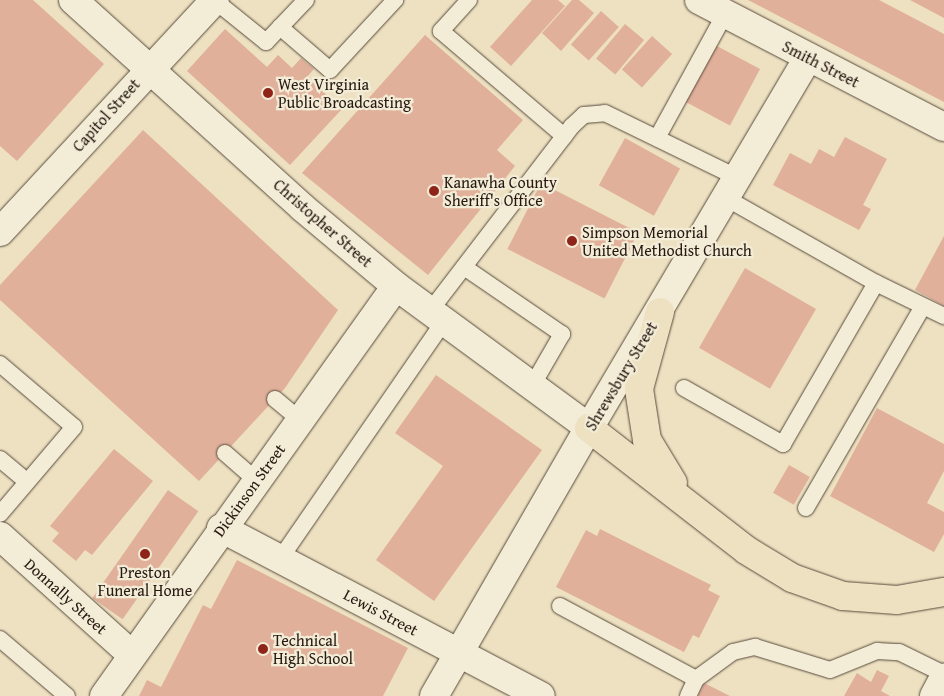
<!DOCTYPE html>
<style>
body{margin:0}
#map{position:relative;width:944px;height:696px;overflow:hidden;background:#ede1c1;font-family:"Gentium Book Plus",serif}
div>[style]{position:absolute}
.building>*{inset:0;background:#e1b09a;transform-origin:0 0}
.roads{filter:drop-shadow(0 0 1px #584a3c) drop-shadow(0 0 1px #584a3c)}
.service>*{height:16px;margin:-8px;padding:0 8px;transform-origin:8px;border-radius:8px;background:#f3ecd7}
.minor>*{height:28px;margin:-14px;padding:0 14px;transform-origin:14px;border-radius:14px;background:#f3ecd7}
.tertiary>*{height:28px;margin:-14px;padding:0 14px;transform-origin:14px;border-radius:14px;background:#f3ecd7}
.motorway>*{height:28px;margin:-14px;padding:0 14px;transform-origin:14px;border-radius:14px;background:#ede1c1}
.dots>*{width:14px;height:14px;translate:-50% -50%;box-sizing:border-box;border:2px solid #f3ecd7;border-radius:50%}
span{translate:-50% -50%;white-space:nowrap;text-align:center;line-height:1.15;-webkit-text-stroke:4.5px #f3ecd7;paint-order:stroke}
.street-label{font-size:16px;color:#261810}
.poi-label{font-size:16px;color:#261810}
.left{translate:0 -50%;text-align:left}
</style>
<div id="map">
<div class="building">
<div style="clip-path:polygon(0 0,33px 0,104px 64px,17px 161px,0 146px)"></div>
<div style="clip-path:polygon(532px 0,558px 0,565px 6px,511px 66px,490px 47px)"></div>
<div style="clip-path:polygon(572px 0,579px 0,594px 13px,561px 51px,542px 33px)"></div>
<div style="clip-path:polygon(748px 0,879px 0,944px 34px,944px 102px)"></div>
<div style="clip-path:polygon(910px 0,944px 0,944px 18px)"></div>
<div style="left:601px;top:11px;width:24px;height:45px;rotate:42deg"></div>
<div style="left:625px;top:24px;width:25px;height:45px;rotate:40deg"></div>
<div style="clip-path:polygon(225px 29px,267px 67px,278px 55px,292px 68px,301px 58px,314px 69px,307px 77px,342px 109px,290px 165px,187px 71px)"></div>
<div style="clip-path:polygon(425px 35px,523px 120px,497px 150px,515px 166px,428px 275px,302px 173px)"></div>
<div style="left:652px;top:36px;width:27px;height:45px;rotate:42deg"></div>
<div style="left:715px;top:45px;width:51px;height:64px;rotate:28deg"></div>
<div style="clip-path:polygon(143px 130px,338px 310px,285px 388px,199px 481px,0 300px,0 285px)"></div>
<div style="clip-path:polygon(845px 137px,887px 159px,863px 205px,871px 209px,859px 230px,773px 185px,790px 153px,811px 164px,819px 149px,834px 157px)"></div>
<div style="left:625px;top:138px;width:63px;height:54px;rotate:29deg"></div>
<div style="left:541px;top:183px;width:109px;height:74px;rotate:27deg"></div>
<div style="clip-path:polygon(944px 236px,944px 306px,915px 290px)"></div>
<div style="left:745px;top:268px;width:82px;height:92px;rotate:30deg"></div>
<div style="clip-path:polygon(436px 375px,542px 450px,434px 601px,376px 560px,443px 466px,395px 433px)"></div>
<div style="clip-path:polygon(877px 408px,944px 444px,944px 471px,927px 503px,944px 512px,944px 534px,934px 552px,830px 496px)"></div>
<div style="clip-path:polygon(114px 449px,153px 481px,92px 555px,85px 550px,76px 561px,52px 541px,59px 533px,50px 526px)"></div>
<div style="left:789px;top:465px;width:24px;height:32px;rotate:30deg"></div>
<div style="left:168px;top:490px;width:37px;height:132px;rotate:35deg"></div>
<div style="clip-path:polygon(600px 529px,711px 585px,708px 590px,720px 596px,699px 638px,693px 635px,684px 652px,556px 587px,586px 530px,597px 536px)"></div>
<div style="clip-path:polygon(237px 560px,408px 648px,383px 696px,139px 696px,147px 680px,161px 687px,203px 605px,211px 609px)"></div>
<div style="clip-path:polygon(877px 670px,889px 676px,881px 691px,890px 696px,844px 696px,857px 673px,871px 682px)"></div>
<div style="clip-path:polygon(704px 683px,730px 696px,698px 696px)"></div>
</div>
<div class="roads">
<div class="service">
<div style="left:214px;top:0;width:67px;rotate:38.9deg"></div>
<div style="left:266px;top:42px;width:58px;rotate:-46.4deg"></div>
<div style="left:469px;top:0;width:42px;rotate:132.1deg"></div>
<div style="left:441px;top:31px;width:162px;rotate:40.5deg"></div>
<div style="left:280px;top:27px;width:66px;rotate:40.7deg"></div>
<div style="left:330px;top:70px;width:96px;rotate:-47.1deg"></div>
<div style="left:657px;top:138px;width:141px;rotate:-61.3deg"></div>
<div style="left:724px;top:197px;width:175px;rotate:29.5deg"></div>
<div style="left:876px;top:283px;width:76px;rotate:25.9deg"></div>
<div style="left:464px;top:267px;width:119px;rotate:34.4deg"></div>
<div style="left:562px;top:334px;width:60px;rotate:120deg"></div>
<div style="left:430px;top:311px;width:233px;rotate:-52.5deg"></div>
<div style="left:572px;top:126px;width:16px;rotate:-43deg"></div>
<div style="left:584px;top:115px;width:21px;rotate:-5deg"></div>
<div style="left:605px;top:113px;width:146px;rotate:26deg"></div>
<div style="left:0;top:364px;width:97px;rotate:40.4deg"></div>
<div style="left:74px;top:427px;width:114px;rotate:130.4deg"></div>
<div style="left:684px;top:388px;width:114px;rotate:29.5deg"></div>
<div style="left:783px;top:444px;width:186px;rotate:-60deg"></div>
<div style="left:275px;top:399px;width:33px;rotate:40deg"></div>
<div style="left:225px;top:453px;width:41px;rotate:41.1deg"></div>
<div style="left:0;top:459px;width:35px;rotate:40deg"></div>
<div style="left:806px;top:508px;width:233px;rotate:-59.9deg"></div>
<div style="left:280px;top:559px;width:289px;rotate:-55.4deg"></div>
<div style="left:560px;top:606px;width:154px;rotate:28.2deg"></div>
<div style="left:696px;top:679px;width:19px;rotate:115deg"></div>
<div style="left:0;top:639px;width:88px;rotate:40.4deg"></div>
<div style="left:696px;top:679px;width:46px;rotate:-36.1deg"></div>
<div style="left:733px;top:652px;width:23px;rotate:-13deg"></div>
<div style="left:755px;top:647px;width:78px;rotate:17deg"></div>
<div style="left:830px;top:670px;width:51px;rotate:-22deg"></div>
<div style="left:877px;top:651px;width:22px;rotate:3deg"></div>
<div style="left:899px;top:652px;width:50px;rotate:26.1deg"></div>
</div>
<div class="minor">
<div style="left:73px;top:0;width:310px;rotate:42.1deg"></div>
<div style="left:303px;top:208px;width:121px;rotate:40deg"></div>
<div style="left:0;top:232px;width:316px;rotate:-47.2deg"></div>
<div style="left:221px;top:528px;width:361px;rotate:27.7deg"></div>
<div style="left:0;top:536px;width:178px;rotate:42deg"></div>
<div style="left:434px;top:696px;width:310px;rotate:-60deg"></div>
</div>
<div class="tertiary">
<div style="left:699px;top:0;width:276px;rotate:27.4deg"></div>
<div style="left:104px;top:696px;width:503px;rotate:-54.54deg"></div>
<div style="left:396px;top:286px;width:240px;rotate:36.3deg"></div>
<div style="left:589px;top:428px;width:431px;rotate:-59.4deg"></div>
<div style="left:934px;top:696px;width:21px;rotate:-62deg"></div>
</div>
<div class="motorway">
<div style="left:660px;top:312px;width:80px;rotate:105.3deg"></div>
<div style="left:639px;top:389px;width:52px;rotate:81.1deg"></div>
<div style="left:647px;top:440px;width:50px;rotate:58.8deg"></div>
<div style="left:589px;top:428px;width:199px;rotate:37.8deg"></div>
<div style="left:746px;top:550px;width:54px;rotate:31.3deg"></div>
<div style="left:792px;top:578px;width:54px;rotate:19.4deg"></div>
<div style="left:843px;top:596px;width:54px;rotate:4.2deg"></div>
<div style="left:897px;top:600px;width:48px;rotate:-9.7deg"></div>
</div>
</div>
<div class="dots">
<div style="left:268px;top:93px;background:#8f2418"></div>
<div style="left:434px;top:191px;background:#8f2418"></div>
<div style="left:572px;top:241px;background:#8f2418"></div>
<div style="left:145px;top:554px;background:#8f2418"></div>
<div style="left:263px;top:649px;background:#8f2418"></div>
</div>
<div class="street-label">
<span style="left:821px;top:64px;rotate:27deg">Smith Street</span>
<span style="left:106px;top:115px;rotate:-48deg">Capitol Street</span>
<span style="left:323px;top:223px;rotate:41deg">Christopher Street</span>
<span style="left:621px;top:376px;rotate:-59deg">Shrewsbury Street</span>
<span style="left:249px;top:490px;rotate:-54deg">Dickinson Street</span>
<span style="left:66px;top:596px;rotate:42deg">Donnally Street</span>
<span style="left:381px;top:612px;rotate:28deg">Lewis Street</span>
</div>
<div class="poi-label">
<span class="left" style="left:278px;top:93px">West Virginia<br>Public Broadcasting</span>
<span class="left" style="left:444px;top:191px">Kanawha County<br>Sheriff's Office</span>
<span class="left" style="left:582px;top:241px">Simpson Memorial<br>United Methodist Church</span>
<span style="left:145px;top:581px">Preston<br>Funeral Home</span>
<span class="left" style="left:273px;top:649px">Technical<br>High School</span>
</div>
</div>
